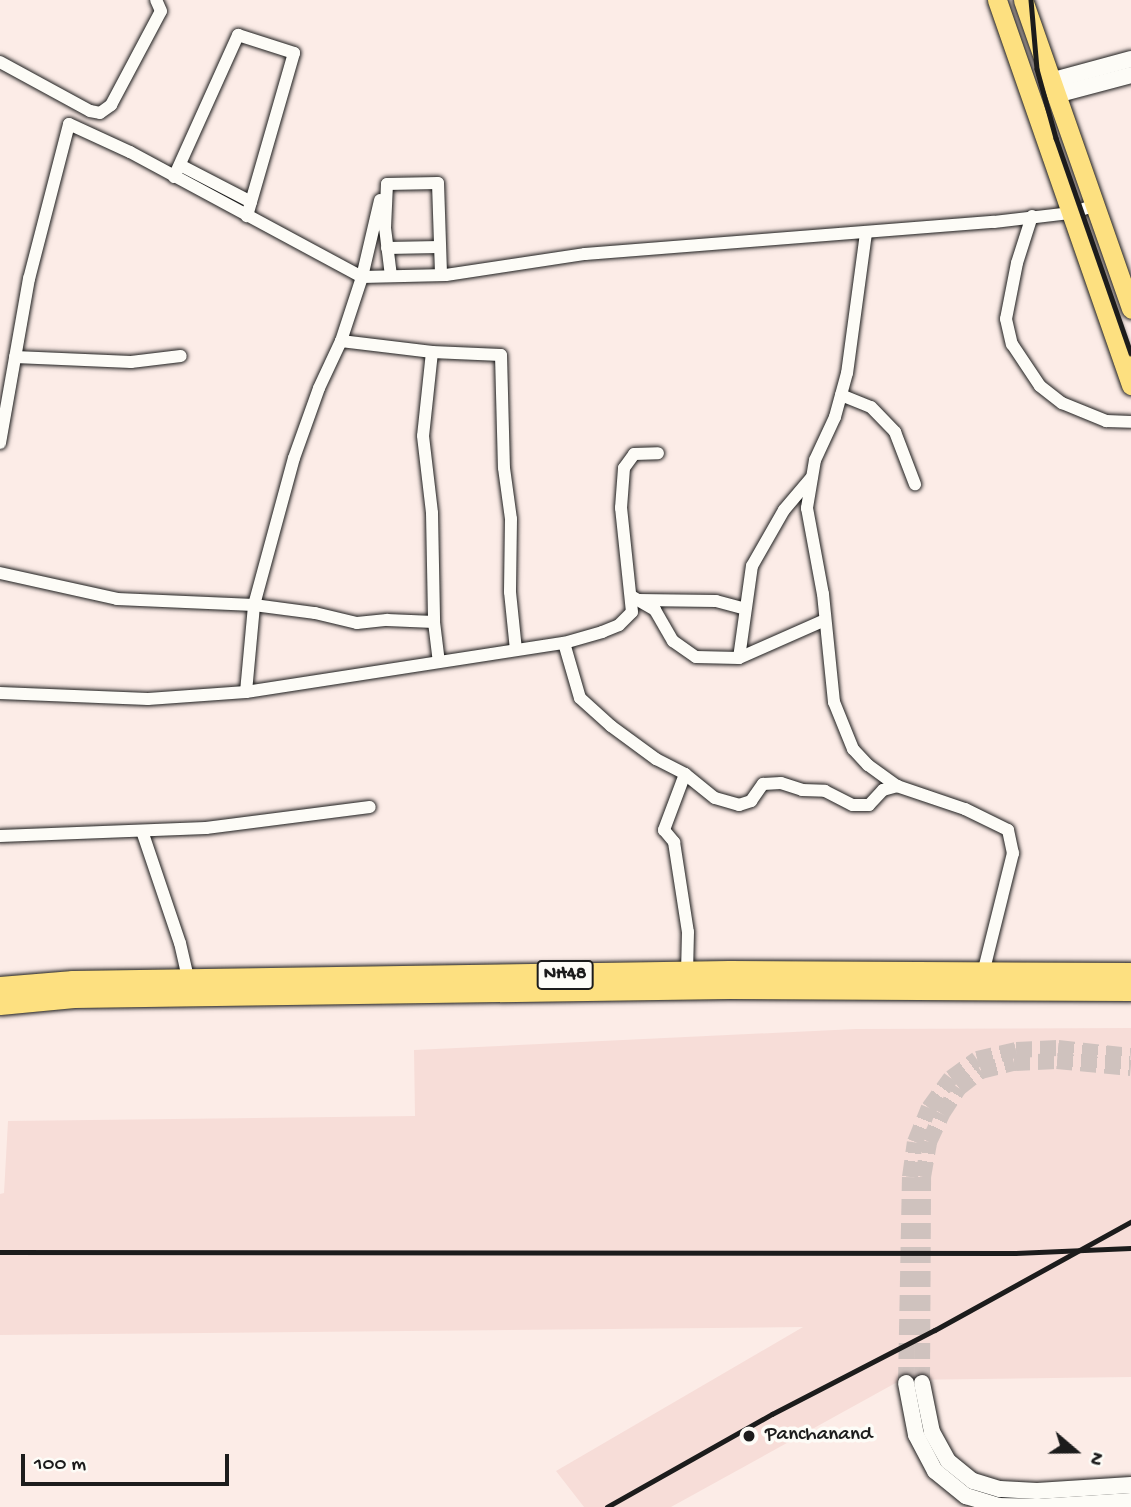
<!DOCTYPE html>
<style>
body{margin:0}
#map{position:relative;width:1131px;height:1507px;overflow:hidden;background:#fcece7;font-family:"Gochi Hand",sans-serif}
div>[style]{position:absolute}
.built>*{inset:0;background:#f7ddd8}
.tertiary-tunnel>*{height:16px;margin-top:-8px;transform-origin:0;background:repeating-linear-gradient(90deg,#cfc2be 0 16px,transparent 0 24px)}
.roads{filter:drop-shadow(0 0 2px #1c1c1c) drop-shadow(0 0 2px #1c1c1c)}
.minor>*{height:12px;margin:-6px;padding:0 6px;transform-origin:6px;border-radius:6px;background:#fdfcf7}
.tertiary>*{height:16px;margin:-8px;padding:0 8px;transform-origin:8px;border-radius:8px;background:#fdfcf7}
.primary>*{height:19px;margin:-9.5px;padding:0 9.5px;transform-origin:9.5px;border-radius:9.5px;background:#fde080}
.trunk>*{height:21px;margin:-10.5px;padding:0 10.5px;transform-origin:10.5px;border-radius:10.5px;background:#fde080}
.rail>*{height:4.5px;margin:-2.25px;padding:0 2.25px;transform-origin:2.25px;border-radius:2.25px;background:#1c1c1c}
.dots>*{width:19px;height:19px;translate:-50% -50%;box-sizing:border-box;border:4px solid #fdfcf7;border-radius:50%}
span{translate:-50% -50%;white-space:nowrap;text-align:center;line-height:1.15;-webkit-text-stroke:7px #fdfcf7;paint-order:stroke}
.shield-label span{padding:2px 5px;background:#fdfcf7;border:2px solid;border-radius:5px;-webkit-text-stroke-width:0}
.shield-label{font-size:19px;color:#1c1c1c;font-weight:700}
.poi-label{font-size:21px;color:#1c1c1c}
.left{translate:0 -50%;text-align:left}
.north{position:absolute;left:1040px;top:1416px;width:70px;height:70px;-webkit-text-stroke:5px #fdfcf7;paint-order:stroke;rotate:110deg;font-size:19px;font-weight:700;line-height:28px;text-align:center;color:#1c1c1c}
.north::after{content:'';display:block;margin:auto;width:24px;height:32px;background:#1c1c1c;clip-path:polygon(50% 0,100% 100%,50% 72%,0 100%)}
.scale{position:absolute;left:21px;top:1454px;width:208px;height:32px;box-sizing:border-box;border:4px solid #1c1c1c;border-top:0;padding-left:9px;font-size:21px;line-height:24px;white-space:nowrap;color:#1c1c1c;-webkit-text-stroke:5px #fdfcf7;paint-order:stroke}
</style>
<div id="map">
<div class="built">
<div style="clip-path:polygon(1131px 1028px,1131px 1377px,901px 1380px,671px 1507px,584px 1507px,556px 1471px,803px 1327px,0 1335px,0 1194px,4px 1193px,8px 1121px,415px 1116px,414px 1050px,856px 1029px)"></div>
</div>
<div class="tertiary-tunnel">
<div style="left:906px;top:1383px;width:206px;rotate:-88.9deg"></div>
<div style="left:910px;top:1177px;width:35px;rotate:-82deg"></div>
<div style="left:915px;top:1142px;width:37px;rotate:-68deg"></div>
<div style="left:929px;top:1108px;width:37px;rotate:-54deg"></div>
<div style="left:951px;top:1078px;width:32px;rotate:-36deg"></div>
<div style="left:977px;top:1059px;width:40px;rotate:-13deg"></div>
<div style="left:1016px;top:1050px;width:42px;rotate:-2.7deg"></div>
<div style="left:1058px;top:1048px;width:73px;rotate:6.3deg"></div>
<div style="left:922px;top:1383px;width:206px;rotate:-89.7deg"></div>
<div style="left:923px;top:1177px;width:36px;rotate:-80deg"></div>
<div style="left:929px;top:1142px;width:31px;rotate:-65deg"></div>
<div style="left:942px;top:1114px;width:31px;rotate:-57deg"></div>
<div style="left:959px;top:1088px;width:28px;rotate:-38deg"></div>
<div style="left:981px;top:1071px;width:34px;rotate:-14deg"></div>
<div style="left:1014px;top:1063px;width:43px;rotate:-2.7deg"></div>
<div style="left:1057px;top:1061px;width:74px;rotate:5.4deg"></div>
</div>
<div class="roads">
<div class="minor">
<div style="left:0;top:62px;width:102px;rotate:28.6deg"></div>
<div style="left:90px;top:111px;width:10px;rotate:11deg"></div>
<div style="left:100px;top:113px;width:14px;rotate:-36deg"></div>
<div style="left:111px;top:105px;width:106px;rotate:-62deg"></div>
<div style="left:161px;top:11px;width:12px;rotate:-114deg"></div>
<div style="left:180px;top:165px;width:80px;rotate:27.5deg"></div>
<div style="left:174px;top:177px;width:156px;rotate:-65.7deg"></div>
<div style="left:238px;top:35px;width:59px;rotate:17.8deg"></div>
<div style="left:294px;top:53px;width:170px;rotate:106.1deg"></div>
<div style="left:1032px;top:216px;width:49px;rotate:107.7deg"></div>
<div style="left:1017px;top:263px;width:57px;rotate:101.1deg"></div>
<div style="left:1006px;top:319px;width:26px;rotate:77deg"></div>
<div style="left:1012px;top:344px;width:50px;rotate:56.3deg"></div>
<div style="left:1040px;top:386px;width:28px;rotate:38deg"></div>
<div style="left:1062px;top:403px;width:48px;rotate:22.2deg"></div>
<div style="left:1106px;top:421px;width:25px;rotate:2deg"></div>
<div style="left:866px;top:233px;width:141px;rotate:97.7deg"></div>
<div style="left:847px;top:373px;width:46px;rotate:105.3deg"></div>
<div style="left:835px;top:417px;width:47px;rotate:114.9deg"></div>
<div style="left:815px;top:460px;width:49px;rotate:99.5deg"></div>
<div style="left:807px;top:508px;width:87px;rotate:79.5deg"></div>
<div style="left:823px;top:594px;width:109px;rotate:84.2deg"></div>
<div style="left:834px;top:702px;width:51px;rotate:68deg"></div>
<div style="left:853px;top:749px;width:22px;rotate:47deg"></div>
<div style="left:868px;top:765px;width:36px;rotate:36deg"></div>
<div style="left:897px;top:786px;width:72px;rotate:18.7deg"></div>
<div style="left:965px;top:809px;width:48px;rotate:26deg"></div>
<div style="left:1008px;top:830px;width:24px;rotate:78deg"></div>
<div style="left:1013px;top:853px;width:124px;rotate:104deg"></div>
<div style="left:387px;top:248px;width:52px;rotate:-1.1deg"></div>
<div style="left:391px;top:276px;width:48px;rotate:-97.1deg"></div>
<div style="left:385px;top:228px;width:44px;rotate:-87.4deg"></div>
<div style="left:387px;top:184px;width:51px;rotate:-1.1deg"></div>
<div style="left:438px;top:183px;width:92px;rotate:88.1deg"></div>
<div style="left:341px;top:341px;width:92px;rotate:6.9deg"></div>
<div style="left:432px;top:352px;width:69px;rotate:2.5deg"></div>
<div style="left:501px;top:355px;width:113px;rotate:88.5deg"></div>
<div style="left:504px;top:468px;width:51px;rotate:82.2deg"></div>
<div style="left:511px;top:519px;width:73px;rotate:90.8deg"></div>
<div style="left:510px;top:592px;width:58px;rotate:84.1deg"></div>
<div style="left:432px;top:352px;width:84px;rotate:96.1deg"></div>
<div style="left:423px;top:436px;width:78px;rotate:83.3deg"></div>
<div style="left:432px;top:513px;width:109px;rotate:88.9deg"></div>
<div style="left:434px;top:622px;width:38px;rotate:83deg"></div>
<div style="left:15px;top:357px;width:116px;rotate:2.5deg"></div>
<div style="left:131px;top:362px;width:50px;rotate:-6.8deg"></div>
<div style="left:841px;top:395px;width:32px;rotate:22deg"></div>
<div style="left:871px;top:407px;width:35px;rotate:46deg"></div>
<div style="left:895px;top:432px;width:56px;rotate:69deg"></div>
<div style="left:0;top:443px;width:167px;rotate:-80deg"></div>
<div style="left:29px;top:279px;width:160px;rotate:-75.5deg"></div>
<div style="left:69px;top:124px;width:67px;rotate:24.7deg"></div>
<div style="left:130px;top:152px;width:264px;rotate:28.3deg"></div>
<div style="left:362px;top:277px;width:84px;rotate:-1.4deg"></div>
<div style="left:446px;top:275px;width:141px;rotate:-8.6deg"></div>
<div style="left:585px;top:254px;width:410px;rotate:-4.5deg"></div>
<div style="left:994px;top:222px;width:78px;rotate:-6.7deg"></div>
<div style="left:1071px;top:213px;width:25px;rotate:-18deg"></div>
<div style="left:0;top:573px;width:120px;rotate:12.5deg"></div>
<div style="left:117px;top:599px;width:137px;rotate:2.5deg"></div>
<div style="left:254px;top:605px;width:152px;rotate:-74.8deg"></div>
<div style="left:294px;top:458px;width:74px;rotate:-70.3deg"></div>
<div style="left:319px;top:388px;width:52px;rotate:-64.9deg"></div>
<div style="left:341px;top:341px;width:67px;rotate:-71.8deg"></div>
<div style="left:362px;top:277px;width:79px;rotate:-76.8deg"></div>
<div style="left:631px;top:596px;width:28px;rotate:30deg"></div>
<div style="left:655px;top:610px;width:36px;rotate:60deg"></div>
<div style="left:673px;top:641px;width:28px;rotate:35deg"></div>
<div style="left:696px;top:657px;width:43px;rotate:1.3deg"></div>
<div style="left:739px;top:658px;width:94px;rotate:-23.8deg"></div>
<div style="left:638px;top:600px;width:78px;rotate:0.7deg"></div>
<div style="left:716px;top:601px;width:30px;rotate:15deg"></div>
<div style="left:564px;top:643px;width:57px;rotate:73.8deg"></div>
<div style="left:580px;top:698px;width:42px;rotate:42.1deg"></div>
<div style="left:611px;top:726px;width:56px;rotate:36.3deg"></div>
<div style="left:656px;top:759px;width:33px;rotate:27deg"></div>
<div style="left:685px;top:774px;width:60px;rotate:110.6deg"></div>
<div style="left:664px;top:830px;width:16px;rotate:50deg"></div>
<div style="left:674px;top:842px;width:91px;rotate:81.2deg"></div>
<div style="left:688px;top:932px;width:40px;rotate:91.4deg"></div>
<div style="left:739px;top:658px;width:93px;rotate:-82deg"></div>
<div style="left:752px;top:566px;width:64px;rotate:-60.3deg"></div>
<div style="left:784px;top:510px;width:43px;rotate:-49.7deg"></div>
<div style="left:246px;top:692px;width:87px;rotate:-84.7deg"></div>
<div style="left:254px;top:605px;width:62px;rotate:7.5deg"></div>
<div style="left:315px;top:613px;width:43px;rotate:13.4deg"></div>
<div style="left:357px;top:623px;width:30px;rotate:-6deg"></div>
<div style="left:387px;top:620px;width:47px;rotate:2.4deg"></div>
<div style="left:0;top:693px;width:148px;rotate:2.3deg"></div>
<div style="left:148px;top:699px;width:98px;rotate:-4.1deg"></div>
<div style="left:246px;top:692px;width:322px;rotate:-8.8deg"></div>
<div style="left:564px;top:643px;width:40px;rotate:-16deg"></div>
<div style="left:602px;top:632px;width:18px;rotate:-22deg"></div>
<div style="left:619px;top:625px;width:18px;rotate:-45deg"></div>
<div style="left:632px;top:612px;width:105px;rotate:-96deg"></div>
<div style="left:621px;top:508px;width:40px;rotate:-85.7deg"></div>
<div style="left:624px;top:468px;width:17px;rotate:-54deg"></div>
<div style="left:634px;top:454px;width:24px;rotate:-2deg"></div>
<div style="left:685px;top:774px;width:38px;rotate:39deg"></div>
<div style="left:715px;top:798px;width:25px;rotate:16deg"></div>
<div style="left:739px;top:805px;width:13px;rotate:-18deg"></div>
<div style="left:751px;top:801px;width:21px;rotate:-55deg"></div>
<div style="left:763px;top:784px;width:18px;rotate:-3deg"></div>
<div style="left:781px;top:783px;width:22px;rotate:18deg"></div>
<div style="left:802px;top:790px;width:23px;rotate:2deg"></div>
<div style="left:825px;top:791px;width:31px;rotate:27deg"></div>
<div style="left:853px;top:805px;width:16px"></div>
<div style="left:869px;top:805px;width:21px;rotate:-47deg"></div>
<div style="left:883px;top:790px;width:15px;rotate:-16deg"></div>
<div style="left:142px;top:831px;width:118px;rotate:71.3deg"></div>
<div style="left:180px;top:943px;width:37px;rotate:77deg"></div>
<div style="left:0;top:836px;width:206px;rotate:-2.2deg"></div>
<div style="left:206px;top:828px;width:165px;rotate:-7.3deg"></div>
</div>
<div class="tertiary">
<div style="left:1050px;top:81px;width:84px;rotate:-15.2deg"></div>
<div style="left:1056px;top:95px;width:78px;rotate:-14.9deg"></div>
<div style="left:906px;top:1383px;width:53px;rotate:79.1deg"></div>
<div style="left:916px;top:1435px;width:41px;rotate:62.2deg"></div>
<div style="left:935px;top:1471px;width:40px;rotate:39deg"></div>
<div style="left:966px;top:1496px;width:34px;rotate:17deg"></div>
<div style="left:998px;top:1506px;width:39px;rotate:1deg"></div>
<div style="left:1037px;top:1507px;width:94px;rotate:-3.7deg"></div>
<div style="left:922px;top:1383px;width:50px;rotate:78.5deg"></div>
<div style="left:932px;top:1432px;width:33px;rotate:61deg"></div>
<div style="left:948px;top:1461px;width:32px;rotate:39deg"></div>
<div style="left:973px;top:1481px;width:28px;rotate:17deg"></div>
<div style="left:1000px;top:1489px;width:37px;rotate:3deg"></div>
<div style="left:1037px;top:1491px;width:94px;rotate:-3.7deg"></div>
</div>
<div class="primary">
<div style="left:997px;top:0;width:408px;rotate:70.8deg"></div>
<div style="left:1023px;top:0;width:327px;rotate:70.7deg"></div>
</div>
<div class="trunk">
<div style="left:0;top:987px;width:73px;rotate:-4.7deg"></div>
<div style="left:73px;top:981px;width:656px;rotate:-0.87deg"></div>
<div style="left:729px;top:971px;width:402px;rotate:0.3deg"></div>
<div style="left:0;top:1004px;width:74px;rotate:-5.4deg"></div>
<div style="left:74px;top:997px;width:655px;rotate:-0.79deg"></div>
<div style="left:729px;top:988px;width:402px;rotate:0.3deg"></div>
</div>
</div>
<div class="rail">
<div style="left:1031px;top:0;width:69px;rotate:85deg"></div>
<div style="left:1037px;top:69px;width:72px;rotate:74.6deg"></div>
<div style="left:1056px;top:138px;width:228px;rotate:70.8deg"></div>
<div style="left:0;top:1252px;width:1015px;rotate:0.06deg"></div>
<div style="left:1015px;top:1253px;width:116px;rotate:-2.5deg"></div>
<div style="left:607px;top:1507px;width:189px;rotate:-29.4deg"></div>
<div style="left:772px;top:1414px;width:183px;rotate:-27.3deg"></div>
<div style="left:935px;top:1330px;width:224px;rotate:-28.9deg"></div>
</div>
<div class="dots">
<div style="left:749px;top:1436px;background:#1c1c1c"></div>
</div>
<div class="shield-label">
<span style="left:565px;top:975px">NH48</span>
</div>
<div class="poi-label">
<span class="left" style="left:765px;top:1436px">Panchanand</span>
</div>
<div class="north">N</div>
<div class="scale">100 m</div>
</div>
